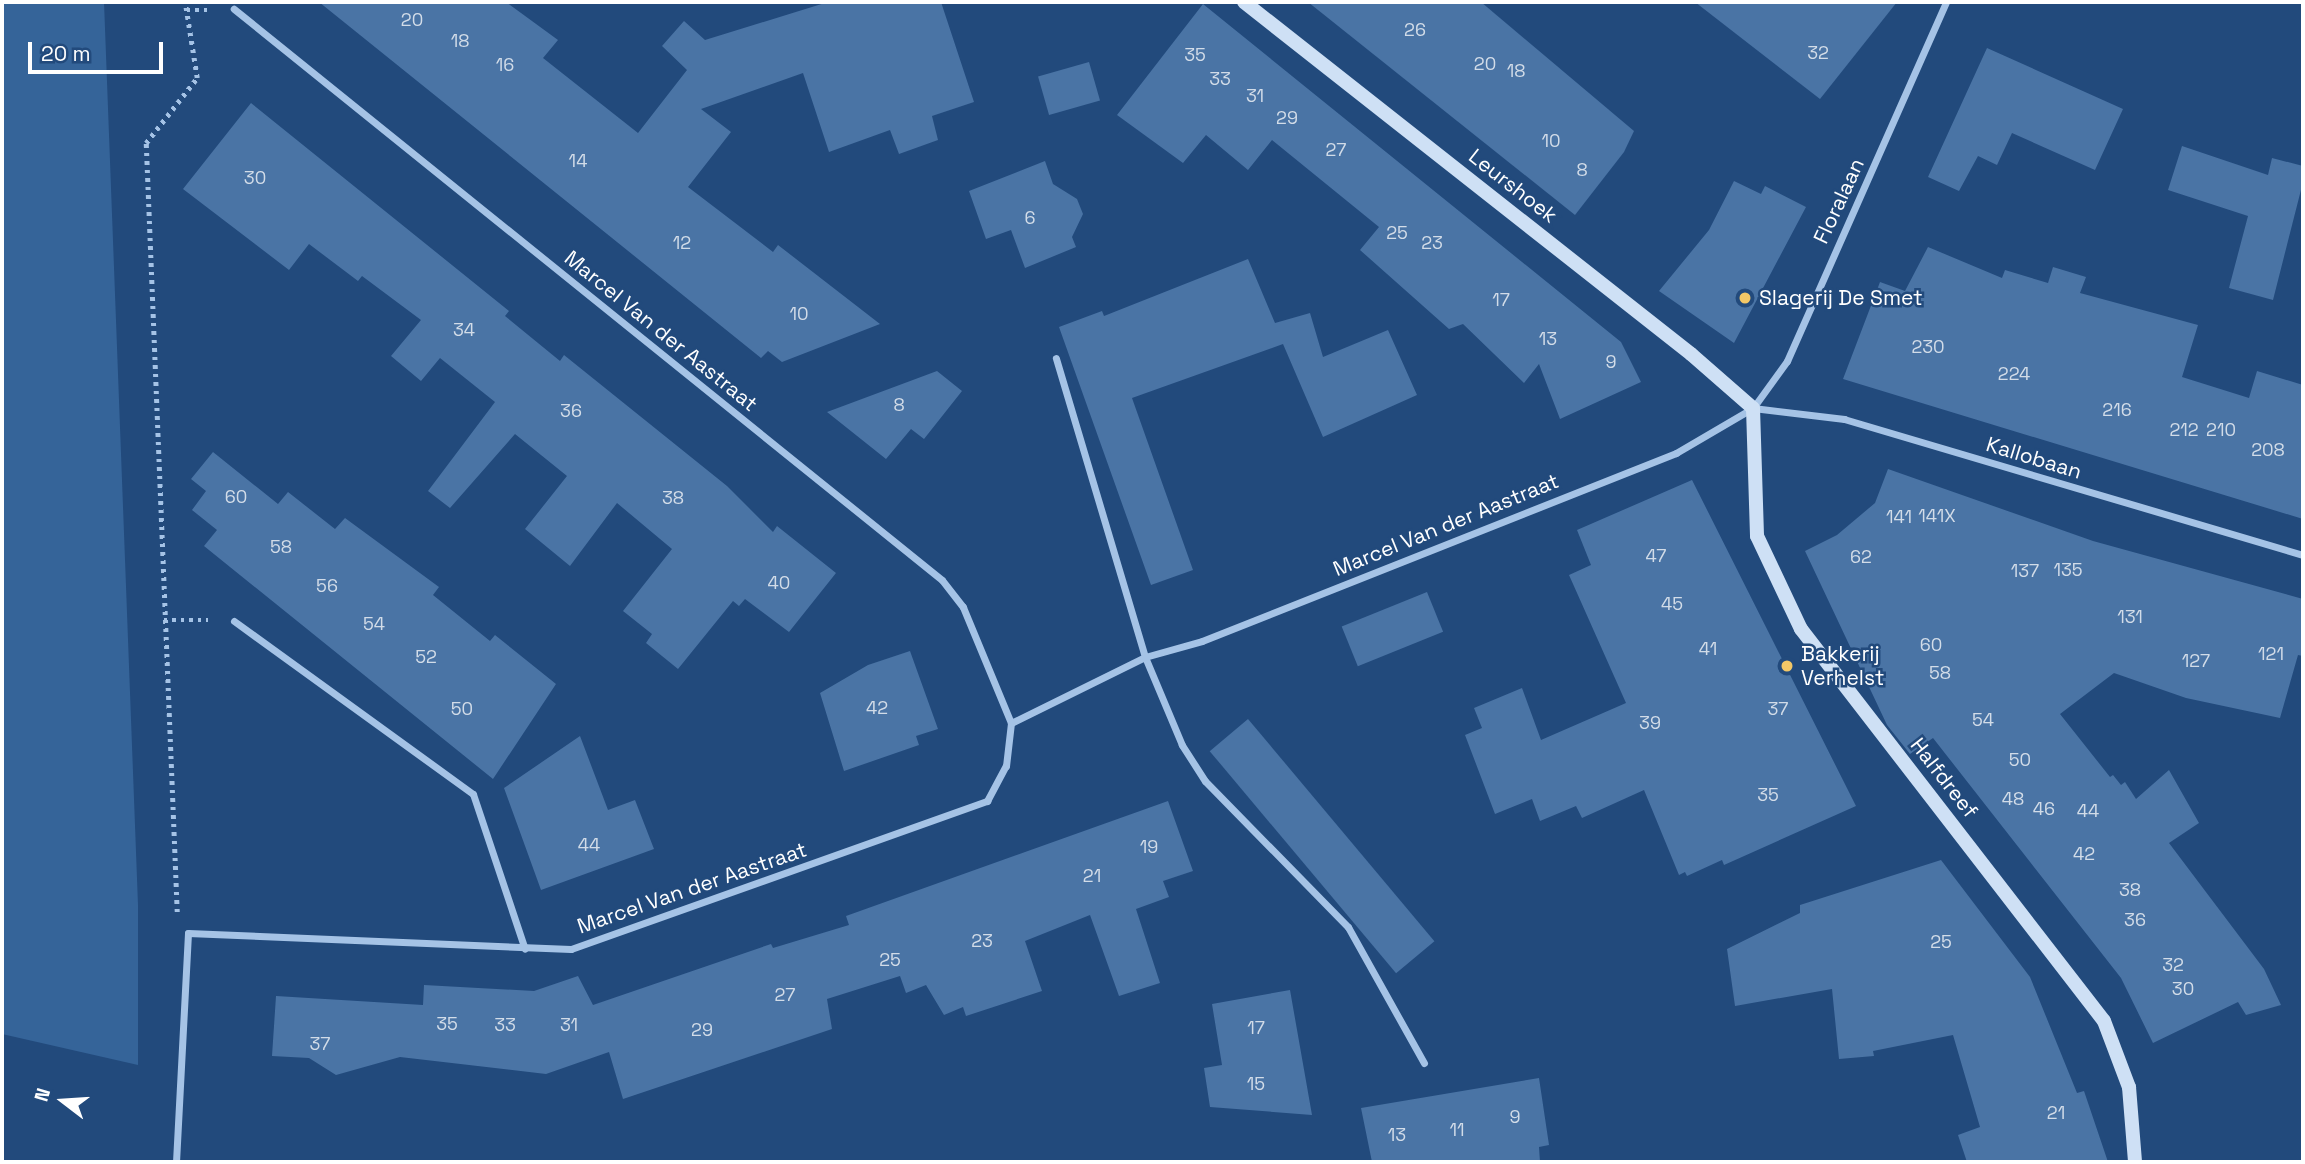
<!DOCTYPE html>
<style>
body{margin:0}
#map{position:relative;width:2305px;height:1164px;overflow:hidden;background:#224a7c;font-family:"Space Grotesk",sans-serif}
div>[style]{position:absolute}
.green>*{inset:0;background:#356499}
.building>*{inset:0;background:#4a74a5;transform-origin:0 0}
.path>*{height:4.5px;margin-top:-2.25px;transform-origin:0;background:repeating-linear-gradient(90deg,#a5c3e6 0 3.5px,transparent 0 8.5px)}
.street>*{height:7px;margin:-3.5px;padding:0 3.5px;transform-origin:3.5px;border-radius:3.5px;background:#a5c3e6}
.secondary>*{height:14px;margin:-7px;padding:0 7px;transform-origin:7px;border-radius:7px;background:#cee0f5}
.dots>*{width:19px;height:19px;translate:-50% -50%;box-sizing:border-box;border:4px solid #224a7c;border-radius:50%}
span{translate:-50% -50%;white-space:nowrap;text-align:center;line-height:1.15;-webkit-text-stroke:5px #224a7c;paint-order:stroke}
.number-label{font-size:18px;color:#d2dce8}
.number-label span{-webkit-text-stroke-width:0}
.street-label{font-size:21px;color:#fff}
.poi-label{font-size:21px;color:#fff}
.left{translate:0 -50%;text-align:left}
.frame{position:absolute;inset:0;border:4px solid #fff;pointer-events:none}
.north{position:absolute;left:28px;top:1066px;width:70px;height:70px;-webkit-text-stroke:5px #224a7c;paint-order:stroke;rotate:287deg;font-size:19px;font-weight:700;line-height:28px;text-align:center;color:#fff}
.north::after{content:'';display:block;margin:auto;width:24px;height:32px;background:#fff;clip-path:polygon(50% 0,100% 100%,50% 72%,0 100%)}
.scale{position:absolute;left:28px;top:42px;width:135px;height:32px;box-sizing:border-box;border:4px solid #fff;border-top:0;padding-left:9px;font-size:21px;line-height:24px;white-space:nowrap;color:#fff;-webkit-text-stroke:5px #224a7c;paint-order:stroke}
</style>
<div id="map">
<div class="green">
<div style="clip-path:polygon(2px 2px,104px 2px,138px 905px,138px 1065px,2px 1034px)"></div>
</div>
<div class="building">
<div style="clip-path:polygon(319px 2px,506px 2px,558px 40px,543px 58px,638px 133px,687px 70px,662px 46px,684px 21px,705px 40px,828px 2px,941px 2px,974px 102px,932px 116px,938px 140px,899px 154px,890px 130px,829px 152px,803px 73px,701px 109px,731px 132px,688px 187px,773px 252px,778px 245px,880px 324px,782px 362px,768px 351px,761px 358px)"></div>
<div style="clip-path:polygon(1308px 2px,1481px 2px,1634px 131px,1624px 152px,1575px 215px)"></div>
<div style="clip-path:polygon(1695px 2px,1897px 2px,1820px 99px)"></div>
<div style="clip-path:polygon(1203px 4px,1621px 342px,1641px 382px,1560px 419px,1539px 364px,1524px 383px,1463px 324px,1449px 329px,1360px 250px,1379px 227px,1272px 140px,1248px 170px,1206px 135px,1183px 163px,1117px 115px)"></div>
<div style="clip-path:polygon(1987px 48px,2123px 109px,2095px 170px,2012px 133px,1997px 165px,1978px 156px,1959px 191px,1928px 177px)"></div>
<div style="left:1089px;top:62px;width:40px;height:53px;rotate:74deg"></div>
<div style="clip-path:polygon(251px 103px,509px 311px,505px 316px,560px 361px,564px 355px,727px 486px,773px 532px,777px 526px,836px 573px,789px 632px,745px 599px,739px 606px,733px 601px,678px 669px,646px 643px,652px 634px,623px 611px,672px 549px,617px 503px,570px 566px,525px 529px,567px 476px,515px 434px,450px 508px,428px 491px,495px 402px,440px 358px,421px 381px,391px 356px,421px 320px,362px 276px,358px 281px,309px 244px,289px 270px,183px 189px)"></div>
<div style="clip-path:polygon(2182px 146px,2268px 175px,2272px 158px,2303px 166px,2303px 182px,2273px 300px,2229px 288px,2248px 216px,2168px 190px)"></div>
<div style="clip-path:polygon(1045px 161px,1053px 184px,1077px 199px,1083px 214px,1072px 237px,1076px 247px,1025px 268px,1011px 230px,986px 239px,969px 191px)"></div>
<div style="clip-path:polygon(1734px 181px,1761px 194px,1765px 186px,1806px 207px,1734px 343px,1659px 291px,1709px 230px)"></div>
<div style="clip-path:polygon(1928px 247px,2002px 278px,2005px 270px,2048px 283px,2053px 267px,2086px 277px,2080px 293px,2198px 325px,2182px 377px,2249px 398px,2257px 371px,2303px 385px,2303px 519px,1843px 379px,1880px 282px,1905px 291px)"></div>
<div style="clip-path:polygon(1248px 259px,1275px 323px,1310px 313px,1323px 357px,1388px 330px,1417px 395px,1323px 437px,1283px 344px,1132px 398px,1193px 570px,1151px 585px,1059px 327px,1102px 311px,1104px 316px)"></div>
<div style="clip-path:polygon(937px 371px,962px 391px,924px 439px,911px 429px,886px 459px,827px 412px)"></div>
<div style="clip-path:polygon(213px 452px,278px 504px,288px 492px,335px 529px,345px 518px,439px 587px,433px 595px,490px 641px,495px 635px,556px 684px,493px 779px,204px 546px,217px 530px,192px 510px,206px 491px,191px 479px)"></div>
<div style="clip-path:polygon(1888px 469px,2093px 541px,2303px 599px,2303px 656px,2298px 655px,2280px 718px,2186px 698px,2114px 673px,2060px 714px,2110px 777px,2113px 775px,2121px 785px,2125px 782px,2136px 799px,2169px 770px,2199px 823px,2169px 843px,2264px 969px,2281px 1005px,2246px 1015px,2238px 1002px,2153px 1043px,2121px 978px,1933px 738px,1910px 754px,1887px 725px,1805px 551px,1837px 535px,1875px 503px)"></div>
<div style="clip-path:polygon(1692px 480px,1856px 806px,1724px 865px,1722px 860px,1687px 876px,1685px 872px,1679px 875px,1644px 790px,1582px 818px,1576px 806px,1540px 821px,1532px 799px,1495px 814px,1465px 735px,1482px 728px,1474px 708px,1522px 688px,1541px 740px,1626px 703px,1569px 575px,1591px 565px,1577px 530px)"></div>
<div style="left:1427px;top:592px;width:43px;height:92px;rotate:68deg"></div>
<div style="clip-path:polygon(910px 651px,938px 729px,916px 736px,919px 745px,844px 771px,820px 693px,868px 665px)"></div>
<div style="left:1248px;top:719px;width:290px;height:50px;rotate:50deg"></div>
<div style="clip-path:polygon(580px 736px,608px 810px,635px 800px,654px 849px,541px 890px,504px 788px)"></div>
<div style="clip-path:polygon(1168px 801px,1193px 871px,1163px 881px,1169px 897px,1136px 909px,1160px 983px,1119px 996px,1090px 915px,1025px 941px,1042px 991px,966px 1016px,963px 1007px,944px 1015px,926px 985px,906px 993px,900px 976px,827px 999px,832px 1029px,623px 1099px,609px 1052px,546px 1074px,400px 1057px,336px 1075px,309px 1058px,272px 1056px,276px 996px,423px 1005px,424px 985px,534px 991px,578px 976px,593px 1005px,771px 944px,773px 948px,849px 925px,846px 916px)"></div>
<div style="clip-path:polygon(1941px 860px,2030px 977px,2077px 1093px,2084px 1091px,2108px 1162px,1967px 1162px,1958px 1135px,1980px 1127px,1953px 1035px,1873px 1051px,1874px 1056px,1839px 1059px,1832px 989px,1735px 1006px,1727px 949px,1800px 913px,1800px 905px)"></div>
<div style="clip-path:polygon(1290px 990px,1312px 1115px,1210px 1107px,1204px 1068px,1222px 1065px,1212px 1004px)"></div>
<div style="clip-path:polygon(1539px 1078px,1549px 1145px,1539px 1147px,1540px 1162px,1372px 1162px,1361px 1108px)"></div>
</div>
<div class="path">
<div style="left:187px;top:10px;width:20px"></div>
<div style="left:164px;top:620px;width:44px"></div>
<div style="left:177px;top:912px;width:770px;rotate:-92.31deg"></div>
<div style="left:146px;top:143px;width:83px;rotate:-51.9deg"></div>
<div style="left:197px;top:78px;width:77px;rotate:-99deg"></div>
</div>
<div class="street">
<div style="left:1753px;top:408px;width:92px;rotate:6.9deg"></div>
<div style="left:1844px;top:419px;width:479px;rotate:16.5deg"></div>
<div style="left:234px;top:621px;width:295px;rotate:35.9deg"></div>
<div style="left:473px;top:794px;width:163px;rotate:71.5deg"></div>
<div style="left:1011px;top:723px;width:149px;rotate:-26.2deg"></div>
<div style="left:1145px;top:657px;width:312px;rotate:-106.6deg"></div>
<div style="left:1424px;top:1063px;width:156px;rotate:-119.2deg"></div>
<div style="left:1348px;top:927px;width:204px;rotate:-134.4deg"></div>
<div style="left:1205px;top:781px;width:43px;rotate:-122.6deg"></div>
<div style="left:1182px;top:745px;width:95px;rotate:-112.8deg"></div>
<div style="left:1145px;top:657px;width:59px;rotate:-15.7deg"></div>
<div style="left:1202px;top:641px;width:510px;rotate:-21.63deg"></div>
<div style="left:1676px;top:453px;width:89px;rotate:-30.3deg"></div>
<div style="left:1753px;top:408px;width:58px;rotate:-54.1deg"></div>
<div style="left:1787px;top:361px;width:393px;rotate:-66.1deg"></div>
<div style="left:176px;top:1162px;width:229px;rotate:-87deg"></div>
<div style="left:188px;top:933px;width:383px;rotate:2.4deg"></div>
<div style="left:571px;top:949px;width:442px;rotate:-19.6deg"></div>
<div style="left:987px;top:801px;width:40px;rotate:-62deg"></div>
<div style="left:1006px;top:766px;width:43px;rotate:-83.4deg"></div>
<div style="left:1011px;top:723px;width:126px;rotate:-112.5deg"></div>
<div style="left:963px;top:607px;width:34px;rotate:-128deg"></div>
<div style="left:942px;top:580px;width:910px;rotate:-141.11deg"></div>
</div>
<div class="secondary">
<div style="left:1244px;top:2px;width:569px;rotate:38.22deg"></div>
<div style="left:1691px;top:354px;width:82px;rotate:41.1deg"></div>
<div style="left:1753px;top:408px;width:128px;rotate:88.2deg"></div>
<div style="left:1757px;top:536px;width:103px;rotate:64.7deg"></div>
<div style="left:1801px;top:629px;width:495px;rotate:52.3deg"></div>
<div style="left:2104px;top:1021px;width:71px;rotate:69.3deg"></div>
<div style="left:2129px;top:1087px;width:75px;rotate:85.4deg"></div>
</div>
<div class="dots">
<div style="left:1745px;top:298px;background:#f2c767"></div>
<div style="left:1787px;top:666px;background:#f2c767"></div>
</div>
<div class="number-label">
<span style="left:412px;top:20px">20</span>
<span style="left:1415px;top:30px">26</span>
<span style="left:460px;top:41px">18</span>
<span style="left:1818px;top:53px">32</span>
<span style="left:1195px;top:55px">35</span>
<span style="left:1485px;top:64px">20</span>
<span style="left:505px;top:65px">16</span>
<span style="left:1516px;top:71px">18</span>
<span style="left:1220px;top:79px">33</span>
<span style="left:1255px;top:96px">31</span>
<span style="left:1287px;top:118px">29</span>
<span style="left:1551px;top:141px">10</span>
<span style="left:1336px;top:150px">27</span>
<span style="left:578px;top:161px">14</span>
<span style="left:1582px;top:170px">8</span>
<span style="left:255px;top:178px">30</span>
<span style="left:1030px;top:218px">6</span>
<span style="left:1397px;top:233px">25</span>
<span style="left:682px;top:243px">12</span>
<span style="left:1432px;top:243px">23</span>
<span style="left:1501px;top:300px">17</span>
<span style="left:799px;top:314px">10</span>
<span style="left:464px;top:330px">34</span>
<span style="left:1548px;top:339px">13</span>
<span style="left:1928px;top:347px">230</span>
<span style="left:1611px;top:362px">9</span>
<span style="left:2014px;top:374px">224</span>
<span style="left:899px;top:405px">8</span>
<span style="left:2117px;top:410px">216</span>
<span style="left:571px;top:411px">36</span>
<span style="left:2184px;top:430px">212</span>
<span style="left:2221px;top:430px">210</span>
<span style="left:2268px;top:450px">208</span>
<span style="left:236px;top:497px">60</span>
<span style="left:673px;top:498px">38</span>
<span style="left:1937px;top:516px">141X</span>
<span style="left:1899px;top:517px">141</span>
<span style="left:281px;top:547px">58</span>
<span style="left:1656px;top:556px">47</span>
<span style="left:1861px;top:557px">62</span>
<span style="left:2068px;top:570px">135</span>
<span style="left:2025px;top:571px">137</span>
<span style="left:779px;top:583px">40</span>
<span style="left:327px;top:586px">56</span>
<span style="left:1672px;top:604px">45</span>
<span style="left:2130px;top:617px">131</span>
<span style="left:374px;top:624px">54</span>
<span style="left:1931px;top:645px">60</span>
<span style="left:1708px;top:649px">41</span>
<span style="left:2271px;top:654px">121</span>
<span style="left:426px;top:657px">52</span>
<span style="left:2196px;top:661px">127</span>
<span style="left:1940px;top:673px">58</span>
<span style="left:877px;top:708px">42</span>
<span style="left:462px;top:709px">50</span>
<span style="left:1778px;top:709px">37</span>
<span style="left:1983px;top:720px">54</span>
<span style="left:1650px;top:723px">39</span>
<span style="left:2020px;top:760px">50</span>
<span style="left:1768px;top:795px">35</span>
<span style="left:2013px;top:799px">48</span>
<span style="left:2044px;top:809px">46</span>
<span style="left:2088px;top:811px">44</span>
<span style="left:589px;top:845px">44</span>
<span style="left:1149px;top:847px">19</span>
<span style="left:2084px;top:854px">42</span>
<span style="left:1092px;top:876px">21</span>
<span style="left:2130px;top:890px">38</span>
<span style="left:2135px;top:920px">36</span>
<span style="left:982px;top:941px">23</span>
<span style="left:1941px;top:942px">25</span>
<span style="left:890px;top:960px">25</span>
<span style="left:2173px;top:965px">32</span>
<span style="left:2183px;top:989px">30</span>
<span style="left:785px;top:995px">27</span>
<span style="left:447px;top:1024px">35</span>
<span style="left:505px;top:1025px">33</span>
<span style="left:569px;top:1025px">31</span>
<span style="left:1256px;top:1028px">17</span>
<span style="left:702px;top:1030px">29</span>
<span style="left:320px;top:1044px">37</span>
<span style="left:1256px;top:1084px">15</span>
<span style="left:2056px;top:1113px">21</span>
<span style="left:1515px;top:1117px">9</span>
<span style="left:1457px;top:1130px">11</span>
<span style="left:1397px;top:1135px">13</span>
</div>
<div class="street-label">
<span style="left:1513px;top:186px;rotate:38deg">Leurshoek</span>
<span style="left:1839px;top:201px;rotate:-65deg">Floralaan</span>
<span style="left:661px;top:331px;rotate:39deg">Marcel Van der Aastraat</span>
<span style="left:2034px;top:458px;rotate:17deg">Kallobaan</span>
<span style="left:1446px;top:525px;rotate:-22deg">Marcel Van der Aastraat</span>
<span style="left:1944px;top:778px;rotate:52deg">Halfdreef</span>
<span style="left:692px;top:888px;rotate:-19deg">Marcel Van der Aastraat</span>
</div>
<div class="poi-label">
<span class="left" style="left:1759px;top:298px">Slagerij De Smet</span>
<span class="left" style="left:1801px;top:666px">Bakkerij<br>Verhelst</span>
</div>
<div class="frame"></div>
<div class="north">N</div>
<div class="scale">20 m</div>
</div>
